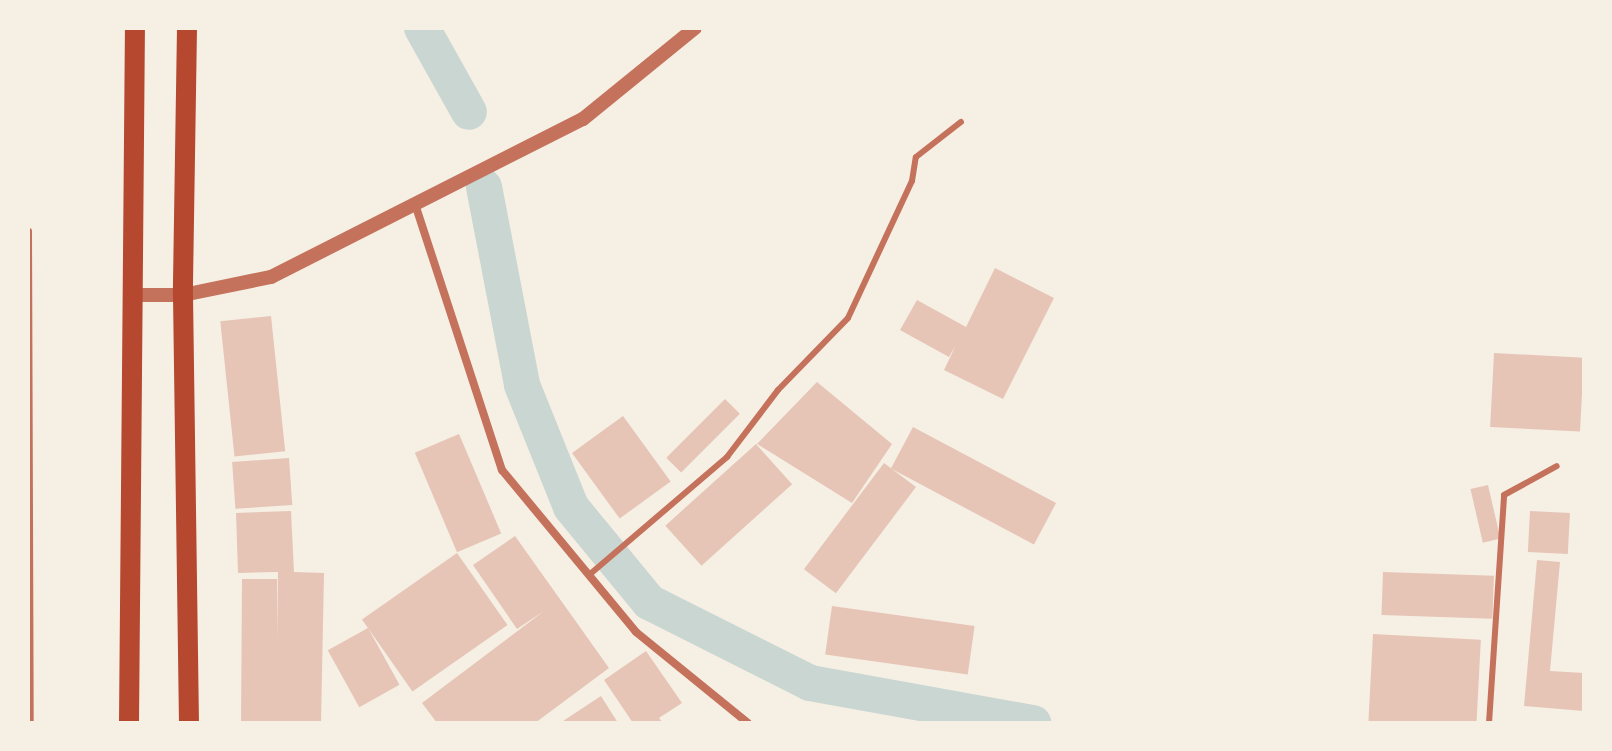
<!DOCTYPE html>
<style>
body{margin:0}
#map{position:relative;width:1612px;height:751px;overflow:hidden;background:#f6efe4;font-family:Raleway,sans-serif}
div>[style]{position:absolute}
.canal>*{height:36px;margin:-18px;padding:0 18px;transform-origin:18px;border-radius:18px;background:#c9d6d2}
.building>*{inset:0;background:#e6c5b7;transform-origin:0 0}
.service>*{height:6px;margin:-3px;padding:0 3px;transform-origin:3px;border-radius:3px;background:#c5725c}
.minor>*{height:8px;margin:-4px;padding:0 4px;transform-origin:4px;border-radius:4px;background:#c5725c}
.tertiary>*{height:14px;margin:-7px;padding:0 7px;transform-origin:7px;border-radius:7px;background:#c5725c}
.primary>*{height:20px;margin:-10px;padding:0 10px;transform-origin:10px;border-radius:10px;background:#b5482f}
span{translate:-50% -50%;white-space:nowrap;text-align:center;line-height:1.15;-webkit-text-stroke:7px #f6efe4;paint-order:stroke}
.frame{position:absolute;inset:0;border:30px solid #f6efe4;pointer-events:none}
</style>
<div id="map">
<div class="canal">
<div style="left:422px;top:28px;width:96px;rotate:60.8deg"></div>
<div style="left:484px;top:187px;width:202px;rotate:79.1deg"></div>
<div style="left:522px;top:385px;width:131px;rotate:68.1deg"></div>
<div style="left:571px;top:507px;width:123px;rotate:50.6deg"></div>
<div style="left:649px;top:602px;width:180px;rotate:26.7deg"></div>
<div style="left:810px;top:683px;width:227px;rotate:10.2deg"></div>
</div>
<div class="building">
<div style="clip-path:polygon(995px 268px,1054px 298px,1003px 399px,944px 370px,956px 345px,949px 357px,900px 330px,917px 300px,966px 327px)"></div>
<div style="left:271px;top:316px;width:136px;height:51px;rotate:84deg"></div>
<div style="left:1494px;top:353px;width:90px;height:74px;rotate:3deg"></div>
<div style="clip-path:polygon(817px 382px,892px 444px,852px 503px,757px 444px)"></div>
<div style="left:725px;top:399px;width:21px;height:83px;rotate:45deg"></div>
<div style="left:623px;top:416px;width:81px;height:63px;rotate:54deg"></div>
<div style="left:913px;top:427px;width:162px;height:47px;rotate:28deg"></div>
<div style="left:459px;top:434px;width:108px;height:48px;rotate:67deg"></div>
<div style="left:756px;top:444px;width:54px;height:122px;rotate:48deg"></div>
<div style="left:289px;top:458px;width:47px;height:57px;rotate:86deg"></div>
<div style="left:884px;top:463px;width:40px;height:133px;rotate:37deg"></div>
<div style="left:1488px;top:485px;width:55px;height:18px;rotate:77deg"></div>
<div style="clip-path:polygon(291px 511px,294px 572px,324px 573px,321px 723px,241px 723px,242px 579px,277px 579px,277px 640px,278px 572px,238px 573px,236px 513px)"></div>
<div style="left:1530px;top:511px;width:40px;height:41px;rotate:3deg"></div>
<div style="clip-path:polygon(515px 536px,609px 668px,535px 723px,437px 723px,422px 703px,544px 611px,517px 629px,473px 565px)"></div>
<div style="left:457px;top:553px;width:88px;height:116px;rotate:55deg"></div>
<div style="clip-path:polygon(1537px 560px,1560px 562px,1550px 671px,1584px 673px,1584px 711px,1524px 706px)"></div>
<div style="left:1383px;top:572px;width:111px;height:43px;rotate:2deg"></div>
<div style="left:832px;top:606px;width:144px;height:49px;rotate:8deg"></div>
<div style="left:368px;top:628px;width:65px;height:46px;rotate:61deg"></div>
<div style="left:1373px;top:634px;width:108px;height:88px;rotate:3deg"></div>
<div style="clip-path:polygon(646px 651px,682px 703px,659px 718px,663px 723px,633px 723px,604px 680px)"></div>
<div style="clip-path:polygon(601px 696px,618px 723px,560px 723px)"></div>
</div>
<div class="service">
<div style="left:29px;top:231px;width:492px;rotate:89.8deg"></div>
<div style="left:589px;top:575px;width:182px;rotate:-40.5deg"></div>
<div style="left:727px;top:457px;width:84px;rotate:-52.7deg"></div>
<div style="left:778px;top:390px;width:100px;rotate:-45.8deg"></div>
<div style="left:848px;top:318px;width:151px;rotate:-65deg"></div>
<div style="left:912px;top:181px;width:24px;rotate:-81deg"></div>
<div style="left:916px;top:157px;width:57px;rotate:-37.9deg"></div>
<div style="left:1489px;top:723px;width:228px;rotate:-86.2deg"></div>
<div style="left:1504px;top:495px;width:60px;rotate:-28.7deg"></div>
</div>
<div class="minor">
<div style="left:415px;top:204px;width:280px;rotate:71.9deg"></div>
<div style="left:502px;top:470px;width:210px;rotate:50.4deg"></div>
<div style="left:636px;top:632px;width:144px;rotate:39.1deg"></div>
</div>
<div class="tertiary">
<div style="left:134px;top:295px;width:49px"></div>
<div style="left:183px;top:295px;width:90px;rotate:-11.6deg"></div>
<div style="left:271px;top:277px;width:350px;rotate:-26.9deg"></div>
<div style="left:583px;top:119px;width:144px;rotate:-39.1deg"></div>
</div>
<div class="primary">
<div style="left:187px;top:28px;width:267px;rotate:90.9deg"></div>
<div style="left:183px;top:295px;width:428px;rotate:89.2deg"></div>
<div style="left:129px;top:723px;width:695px;rotate:-89.51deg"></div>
</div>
<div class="frame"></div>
</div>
